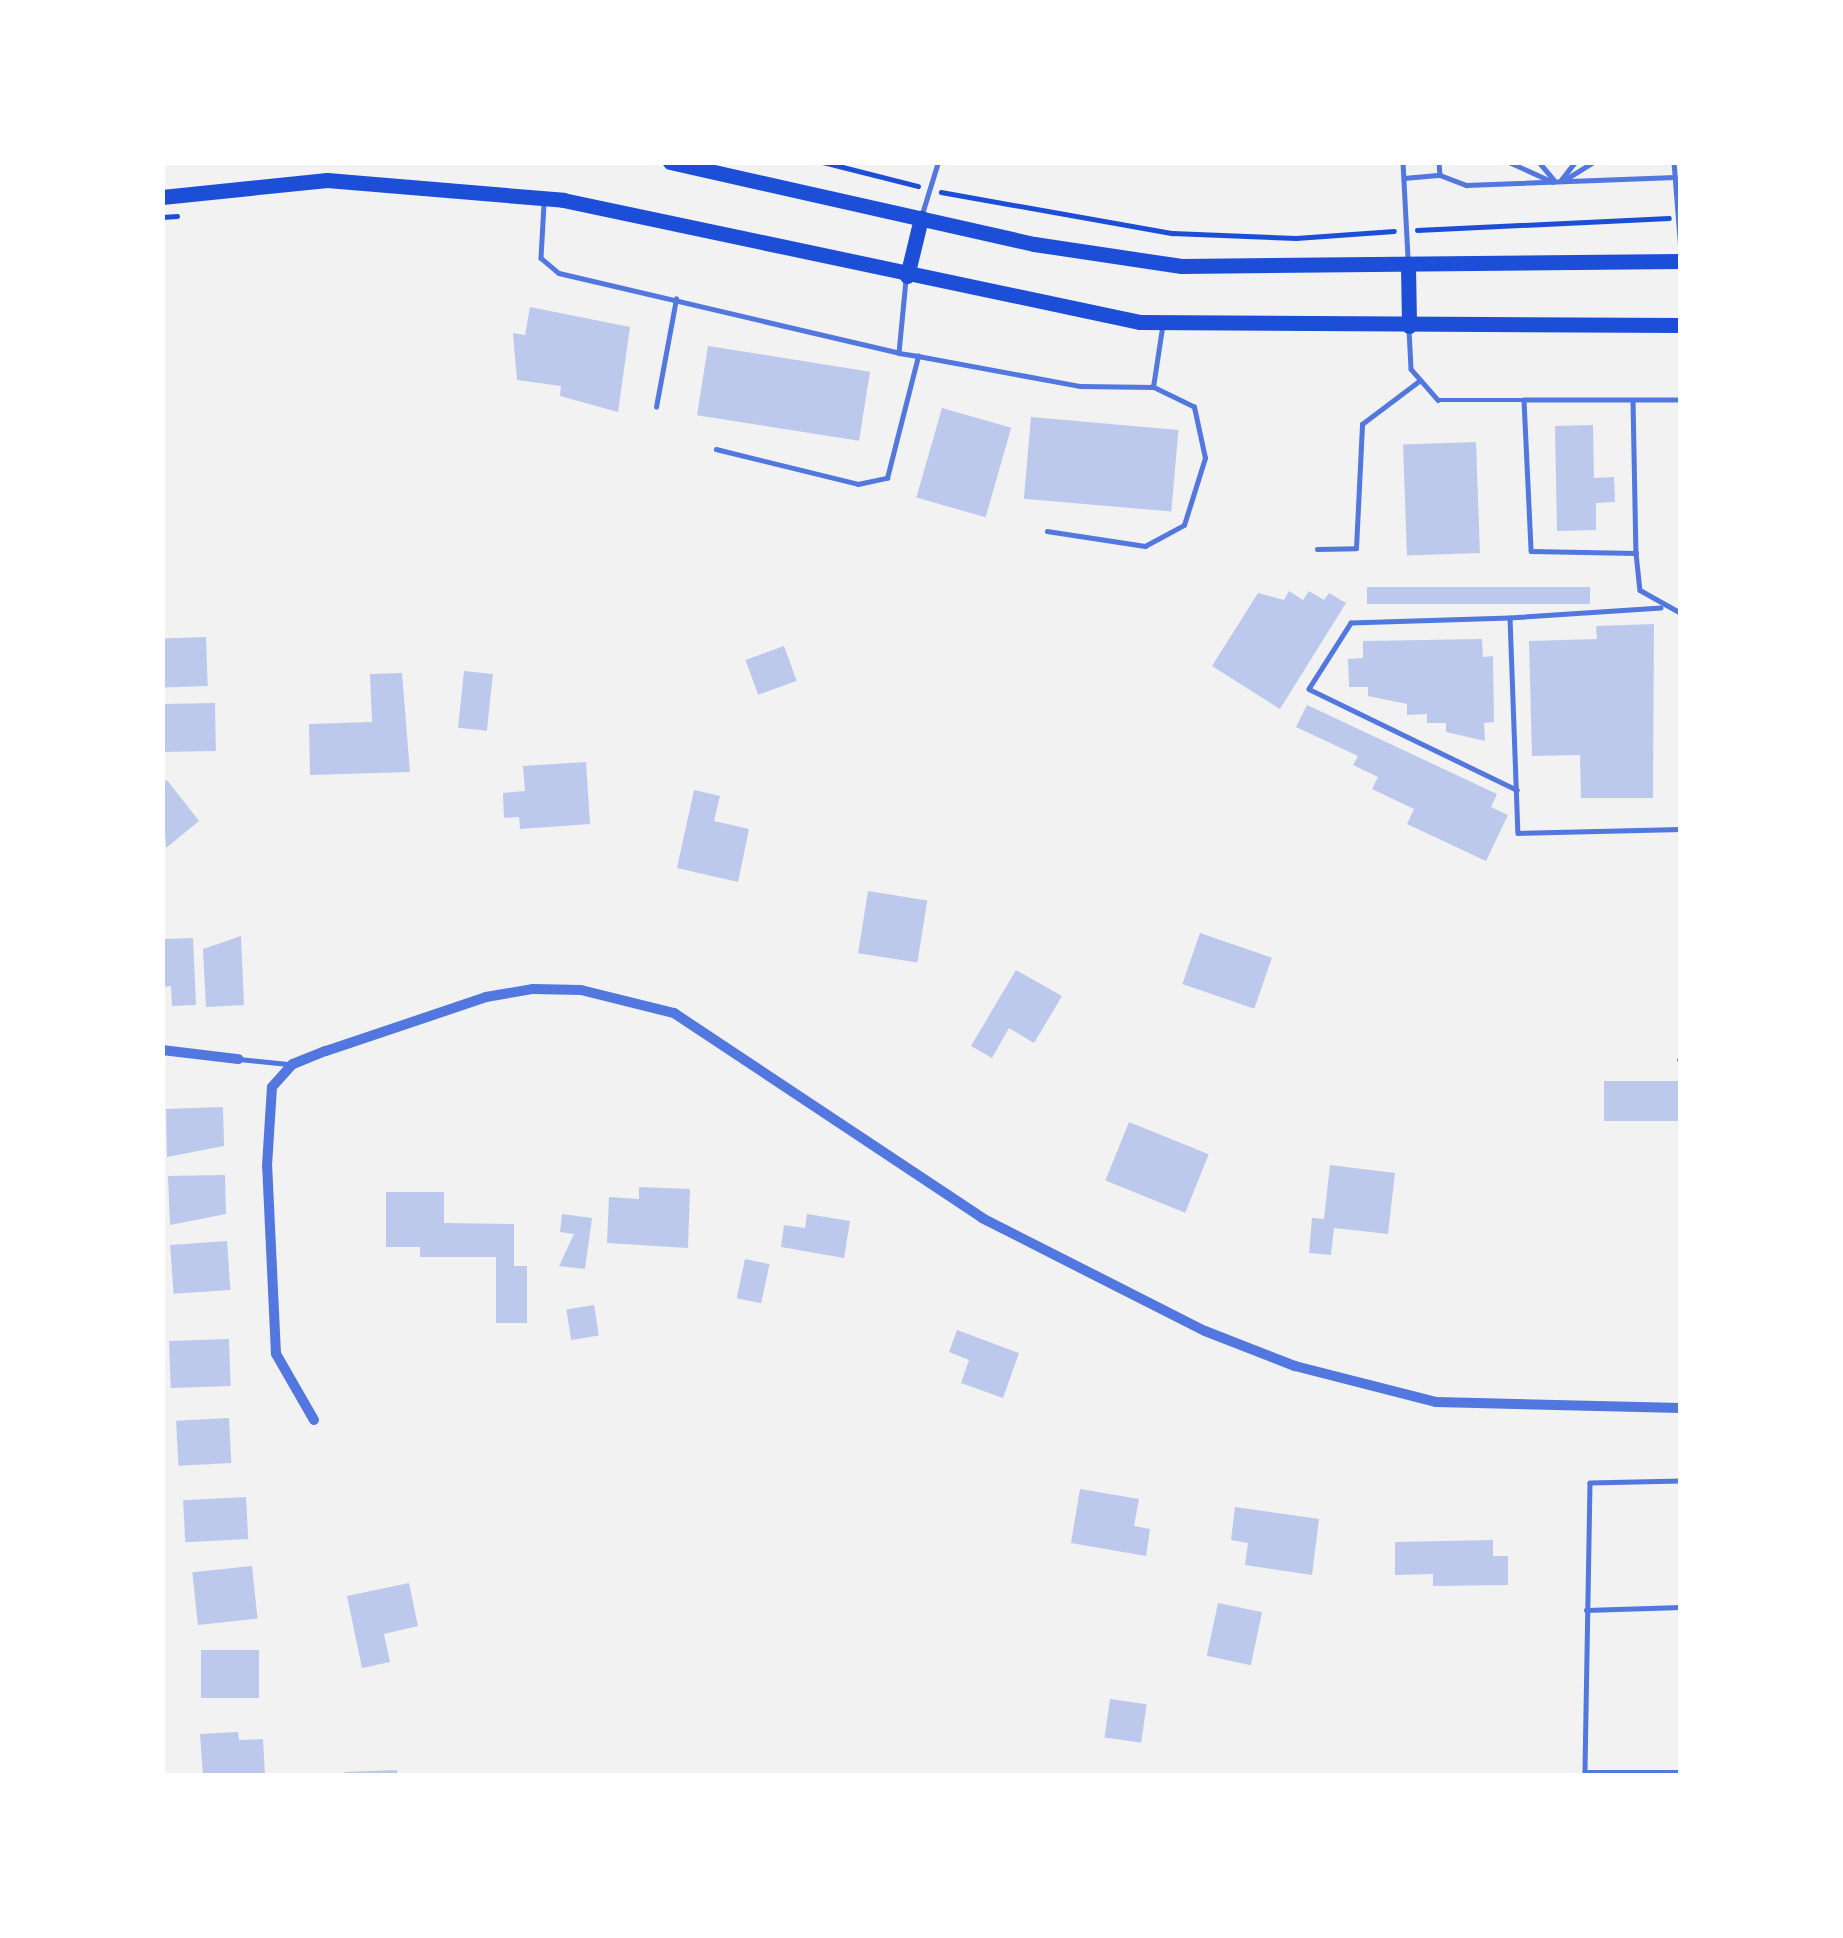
<!DOCTYPE html>
<style>
body{margin:0}
#map{position:relative;width:1843px;height:1938px;overflow:hidden;background:#f2f2f2;font-family:Literata,serif}
div>[style]{position:absolute}
.building>*{inset:0;background:#bdc9ec;transform-origin:0 0}
.path>*{height:4.5px;margin:-2.25px;padding:0 2.25px;transform-origin:2.25px;border-radius:2.25px;background:#1d4ed8}
.service>*{height:4.5px;margin:-2.25px;padding:0 2.25px;transform-origin:2.25px;border-radius:2.25px;background:#5277de}
.minor>*{height:10px;margin:-5px;padding:0 5px;transform-origin:5px;border-radius:5px;background:#5277de}
.secondary>*{height:15px;margin:-7.5px;padding:0 7.5px;transform-origin:7.5px;border-radius:7.5px;background:#1d4ed8}
span{translate:-50% -50%;white-space:nowrap;text-align:center;line-height:1.15;-webkit-text-stroke:12px #fff;paint-order:stroke}
.frame{position:absolute;inset:0;border:165px solid #fff;pointer-events:none}
</style>
<div id="map">
<div class="building">
<div style="clip-path:polygon(530px 307px,630px 327px,618px 412px,560px 396px,561px 386px,517px 380px,513px 333px,525px 335px)"></div>
<div style="left:708px;top:346px;width:164px;height:70px;rotate:9deg"></div>
<div style="left:942px;top:408px;width:72px;height:93px;rotate:16deg"></div>
<div style="left:1031px;top:417px;width:148px;height:82px;rotate:5deg"></div>
<div style="clip-path:polygon(1593px 425px,1594px 478px,1614px 477px,1615px 502px,1596px 503px,1596px 530px,1557px 531px,1555px 426px)"></div>
<div style="left:1476px;top:442px;width:111px;height:73px;rotate:88deg"></div>
<div style="left:1590px;top:587px;width:17px;height:223px;rotate:90deg"></div>
<div style="clip-path:polygon(1289px 591px,1303px 600px,1309px 591px,1324px 600px,1329px 593px,1346px 603px,1280px 709px,1212px 666px,1258px 593px,1284px 600px)"></div>
<div style="clip-path:polygon(1654px 624px,1653px 798px,1581px 798px,1580px 755px,1532px 756px,1529px 641px,1597px 639px,1596px 626px)"></div>
<div style="left:206px;top:637px;width:49px;height:44px;rotate:88deg"></div>
<div style="clip-path:polygon(1482px 639px,1483px 657px,1493px 656px,1494px 722px,1484px 723px,1485px 741px,1446px 732px,1446px 723px,1427px 723px,1427px 714px,1407px 715px,1407px 704px,1368px 696px,1368px 687px,1349px 687px,1348px 659px,1363px 658px,1363px 641px)"></div>
<div style="left:784px;top:646px;width:37px;height:41px;rotate:70deg"></div>
<div style="left:464px;top:671px;width:29px;height:57px;rotate:6deg"></div>
<div style="clip-path:polygon(402px 673px,410px 772px,310px 775px,309px 724px,372px 722px,370px 674px)"></div>
<div style="left:215px;top:703px;width:48px;height:53px;rotate:89deg"></div>
<div style="clip-path:polygon(1307px 705px,1497px 794px,1491px 807px,1508px 815px,1486px 861px,1407px 824px,1414px 809px,1372px 789px,1378px 777px,1353px 765px,1358px 756px,1296px 727px)"></div>
<div style="clip-path:polygon(586px 762px,590px 824px,520px 829px,519px 817px,504px 818px,503px 793px,525px 791px,523px 766px)"></div>
<div style="clip-path:polygon(167px 780px,199px 821px,166px 848px,162px 784px)"></div>
<div style="clip-path:polygon(694px 790px,720px 796px,714px 821px,749px 829px,738px 882px,677px 868px)"></div>
<div style="left:868px;top:891px;width:60px;height:63px;rotate:9deg"></div>
<div style="left:1200px;top:933px;width:76px;height:54px;rotate:19deg"></div>
<div style="clip-path:polygon(241px 936px,244px 1005px,206px 1007px,203px 949px)"></div>
<div style="clip-path:polygon(193px 938px,196px 1005px,172px 1006px,171px 986px,162px 987px,162px 939px)"></div>
<div style="clip-path:polygon(1016px 970px,1062px 996px,1034px 1043px,1009px 1028px,992px 1058px,971px 1046px)"></div>
<div style="left:1681px;top:1081px;width:40px;height:77px;rotate:90deg"></div>
<div style="clip-path:polygon(223px 1107px,224px 1146px,167px 1157px,166px 1109px)"></div>
<div style="left:1129px;top:1122px;width:86px;height:63px;rotate:22deg"></div>
<div style="clip-path:polygon(1330px 1165px,1395px 1173px,1388px 1234px,1334px 1228px,1331px 1255px,1309px 1253px,1312px 1218px,1324px 1219px)"></div>
<div style="clip-path:polygon(225px 1175px,226px 1214px,170px 1225px,168px 1176px)"></div>
<div style="clip-path:polygon(639px 1187px,690px 1189px,688px 1248px,607px 1243px,609px 1197px,639px 1199px)"></div>
<div style="clip-path:polygon(386px 1192px,444px 1192px,444px 1223px,514px 1224px,514px 1266px,527px 1266px,527px 1323px,496px 1323px,496px 1257px,420px 1257px,420px 1247px,386px 1247px)"></div>
<div style="clip-path:polygon(562px 1214px,592px 1218px,585px 1269px,559px 1266px,574px 1234px,560px 1232px)"></div>
<div style="clip-path:polygon(807px 1214px,850px 1221px,844px 1258px,781px 1247px,784px 1225px,805px 1228px)"></div>
<div style="left:227px;top:1241px;width:49px;height:57px;rotate:86deg"></div>
<div style="left:745px;top:1259px;width:25px;height:40px;rotate:12deg"></div>
<div style="left:594px;top:1305px;width:31px;height:28px;rotate:81deg"></div>
<div style="clip-path:polygon(957px 1330px,1019px 1353px,1003px 1398px,961px 1383px,969px 1360px,949px 1352px)"></div>
<div style="left:229px;top:1339px;width:47px;height:60px;rotate:88deg"></div>
<div style="left:229px;top:1418px;width:45px;height:53px;rotate:87deg"></div>
<div style="clip-path:polygon(1080px 1489px,1139px 1499px,1134px 1526px,1150px 1529px,1146px 1556px,1071px 1543px)"></div>
<div style="left:246px;top:1497px;width:42px;height:63px;rotate:87deg"></div>
<div style="clip-path:polygon(1235px 1507px,1319px 1519px,1312px 1575px,1245px 1565px,1248px 1543px,1231px 1540px)"></div>
<div style="clip-path:polygon(1493px 1540px,1493px 1556px,1508px 1556px,1508px 1585px,1433px 1586px,1433px 1574px,1395px 1575px,1395px 1542px)"></div>
<div style="left:252px;top:1566px;width:53px;height:60px;rotate:84deg"></div>
<div style="clip-path:polygon(409px 1583px,418px 1626px,384px 1634px,390px 1662px,362px 1668px,347px 1596px)"></div>
<div style="left:1218px;top:1603px;width:45px;height:54px;rotate:12deg"></div>
<div style="left:201px;top:1650px;width:58px;height:48px"></div>
<div style="left:1110px;top:1699px;width:37px;height:39px;rotate:8deg"></div>
<div style="clip-path:polygon(238px 1732px,239px 1740px,263px 1739px,265px 1776px,203px 1776px,200px 1734px)"></div>
<div style="clip-path:polygon(397px 1770px,397px 1776px,344px 1776px,344px 1772px)"></div>
</div>
<div class="path">
<div style="left:823px;top:162px;width:98px;rotate:14.2deg"></div>
<div style="left:941px;top:192px;width:235px;rotate:10.1deg"></div>
<div style="left:1172px;top:233px;width:124px;rotate:2.3deg"></div>
<div style="left:1296px;top:238px;width:98px;rotate:-4.1deg"></div>
<div style="left:162px;top:217px;width:15px;rotate:-4deg"></div>
<div style="left:1417px;top:230px;width:252px;rotate:-2.7deg"></div>
<div style="left:162px;top:466px;width:35px;rotate:90deg"></div>
</div>
<div class="service">
<div style="left:1403px;top:162px;width:96px;rotate:87deg"></div>
<div style="left:1439px;top:162px;width:13px;rotate:86deg"></div>
<div style="left:1509px;top:162px;width:48px;rotate:24.4deg"></div>
<div style="left:1539px;top:162px;width:23px;rotate:50deg"></div>
<div style="left:1674px;top:162px;width:88px;rotate:85.5deg"></div>
<div style="left:1404px;top:178px;width:36px;rotate:-5deg"></div>
<div style="left:1440px;top:175px;width:28px;rotate:21deg"></div>
<div style="left:1466px;top:185px;width:209px;rotate:-2.2deg"></div>
<div style="left:1561px;top:180px;width:23px;rotate:-52deg"></div>
<div style="left:1563px;top:181px;width:36px;rotate:-32deg"></div>
<div style="left:544px;top:204px;width:54px;rotate:93.2deg"></div>
<div style="left:541px;top:258px;width:23px;rotate:40deg"></div>
<div style="left:559px;top:273px;width:349px;rotate:13.2deg"></div>
<div style="left:922px;top:214px;width:54px;rotate:-72.9deg"></div>
<div style="left:906px;top:280px;width:73px;rotate:95.5deg"></div>
<div style="left:899px;top:353px;width:19px;rotate:9deg"></div>
<div style="left:918px;top:356px;width:165px;rotate:10.5deg"></div>
<div style="left:1080px;top:386px;width:73px;rotate:0.8deg"></div>
<div style="left:1153px;top:387px;width:60px;rotate:-81.3deg"></div>
<div style="left:1409px;top:329px;width:40px;rotate:87.1deg"></div>
<div style="left:1411px;top:369px;width:41px;rotate:48.9deg"></div>
<div style="left:1438px;top:400px;width:86px"></div>
<div style="left:1633px;top:400px;width:153px;rotate:88.9deg"></div>
<div style="left:1681px;top:400px;width:157px;rotate:180deg"></div>
<div style="left:1524px;top:400px;width:151px;rotate:87.3deg"></div>
<div style="left:1531px;top:551px;width:105px;rotate:1.1deg"></div>
<div style="left:1636px;top:553px;width:37px;rotate:84deg"></div>
<div style="left:1640px;top:590px;width:47px;rotate:29.3deg"></div>
<div style="left:656px;top:407px;width:110px;rotate:-79.5deg"></div>
<div style="left:716px;top:449px;width:146px;rotate:13.8deg"></div>
<div style="left:858px;top:484px;width:30px;rotate:-12deg"></div>
<div style="left:887px;top:478px;width:126px;rotate:-75.7deg"></div>
<div style="left:1047px;top:531px;width:99px;rotate:8.7deg"></div>
<div style="left:1145px;top:546px;width:44px;rotate:-28.3deg"></div>
<div style="left:1184px;top:525px;width:70px;rotate:-72.6deg"></div>
<div style="left:1205px;top:458px;width:52px;rotate:-102.2deg"></div>
<div style="left:1194px;top:407px;width:46px;rotate:-154deg"></div>
<div style="left:1317px;top:549px;width:39px;rotate:-1deg"></div>
<div style="left:1356px;top:548px;width:124px;rotate:-87.2deg"></div>
<div style="left:1362px;top:424px;width:70px;rotate:-36.9deg"></div>
<div style="left:1661px;top:608px;width:151px;rotate:176.2deg"></div>
<div style="left:1510px;top:618px;width:215px;rotate:87.9deg"></div>
<div style="left:1518px;top:833px;width:163px;rotate:-1.4deg"></div>
<div style="left:1510px;top:618px;width:159px;rotate:178.2deg"></div>
<div style="left:1351px;top:623px;width:78px;rotate:122.5deg"></div>
<div style="left:1309px;top:689px;width:231px;rotate:25.9deg"></div>
<div style="left:239px;top:1059px;width:49px;rotate:5.8deg"></div>
<div style="left:1679px;top:1060px;width:2px"></div>
<div style="left:1681px;top:1481px;width:91px;rotate:178.7deg"></div>
<div style="left:1590px;top:1483px;width:289px;rotate:91deg"></div>
<div style="left:1585px;top:1772px;width:96px"></div>
<div style="left:1586px;top:1610px;width:95px;rotate:-1.8deg"></div>
</div>
<div class="minor">
<div style="left:162px;top:1050px;width:77px;rotate:6.8deg"></div>
<div style="left:314px;top:1420px;width:76px;rotate:-119.9deg"></div>
<div style="left:276px;top:1354px;width:188px;rotate:-92.7deg"></div>
<div style="left:267px;top:1166px;width:79px;rotate:-86.4deg"></div>
<div style="left:272px;top:1087px;width:31px;rotate:-48deg"></div>
<div style="left:293px;top:1064px;width:35px;rotate:-22deg"></div>
<div style="left:326px;top:1051px;width:169px;rotate:-18.6deg"></div>
<div style="left:486px;top:997px;width:48px;rotate:-9.7deg"></div>
<div style="left:533px;top:989px;width:48px;rotate:1.2deg"></div>
<div style="left:581px;top:990px;width:96px;rotate:13.9deg"></div>
<div style="left:674px;top:1013px;width:370px;rotate:33.6deg"></div>
<div style="left:982px;top:1218px;width:250px;rotate:26.9deg"></div>
<div style="left:1205px;top:1331px;width:97px;rotate:21.3deg"></div>
<div style="left:1295px;top:1366px;width:146px;rotate:14.3deg"></div>
<div style="left:1436px;top:1402px;width:245px;rotate:1.4deg"></div>
</div>
<div class="secondary">
<div style="left:670px;top:162px;width:373px;rotate:12.7deg"></div>
<div style="left:1034px;top:244px;width:149px;rotate:8.5deg"></div>
<div style="left:1181px;top:266px;width:500px;rotate:-0.57deg"></div>
<div style="left:162px;top:197px;width:166px;rotate:-5.9deg"></div>
<div style="left:327px;top:180px;width:237px;rotate:4.8deg"></div>
<div style="left:563px;top:200px;width:590px;rotate:11.94deg"></div>
<div style="left:1140px;top:322px;width:541px;rotate:0.32deg"></div>
<div style="left:1408px;top:266px;width:60px;rotate:89deg"></div>
<div style="left:907px;top:276px;width:60px;rotate:-76.4deg"></div>
</div>
<div class="frame"></div>
</div>
